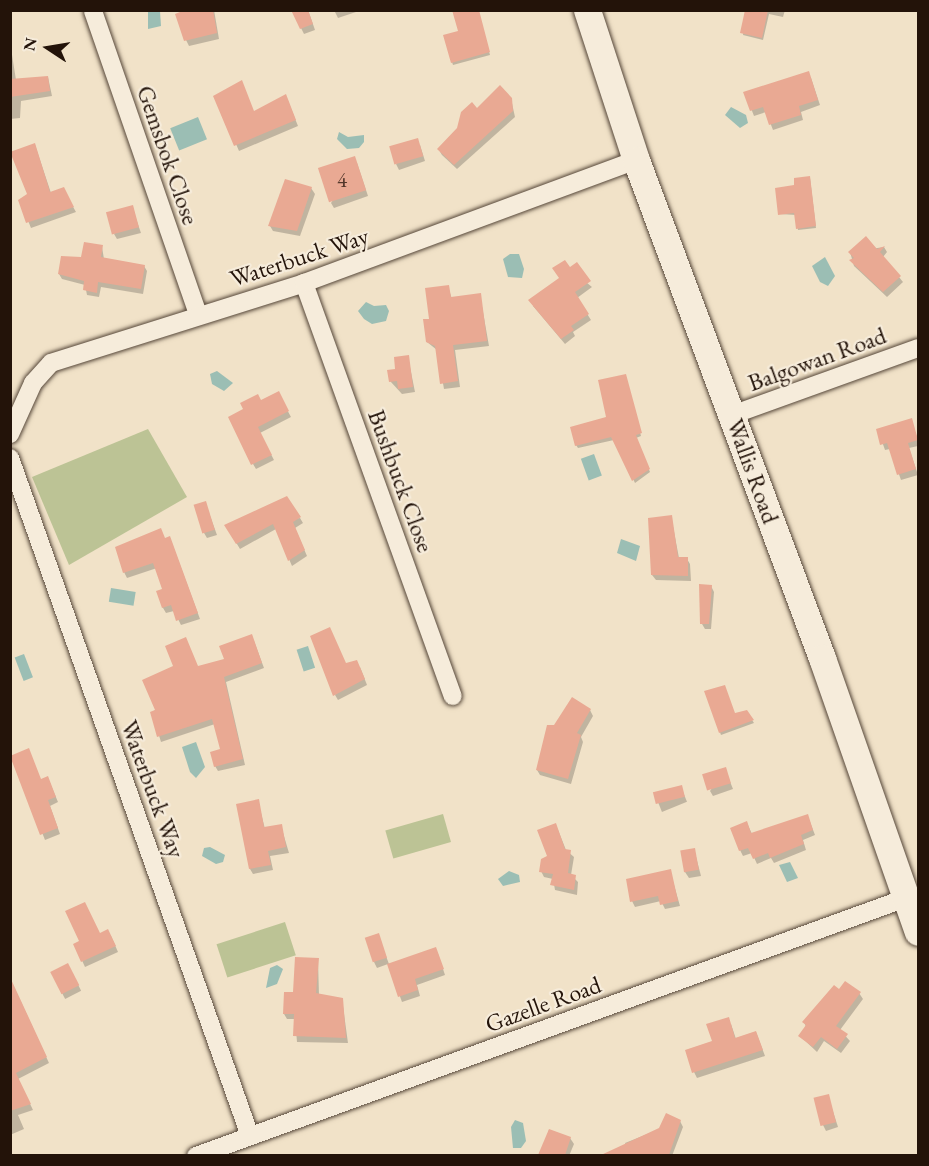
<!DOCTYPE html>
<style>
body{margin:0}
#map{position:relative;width:929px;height:1166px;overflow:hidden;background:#f1e2c8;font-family:"EB Garamond",serif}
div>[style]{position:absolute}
.green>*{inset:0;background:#bcc395;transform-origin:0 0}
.water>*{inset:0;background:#9bbeb4;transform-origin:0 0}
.shadow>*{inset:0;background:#0003;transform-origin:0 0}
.building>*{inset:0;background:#e9a993;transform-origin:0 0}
.roads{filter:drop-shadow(0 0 2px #564739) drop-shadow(0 0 2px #564739)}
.street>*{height:18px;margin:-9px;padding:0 9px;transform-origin:9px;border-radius:9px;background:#f6ecdb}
.secondary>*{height:27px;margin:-13.5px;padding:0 13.5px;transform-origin:13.5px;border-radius:13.5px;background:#f6ecdb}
span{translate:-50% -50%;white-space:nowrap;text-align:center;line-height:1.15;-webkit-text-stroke:4.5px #f6ecdb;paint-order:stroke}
.number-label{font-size:21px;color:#54382c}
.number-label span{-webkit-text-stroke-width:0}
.street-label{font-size:24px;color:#231309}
.frame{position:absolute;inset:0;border:12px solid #231309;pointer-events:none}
.north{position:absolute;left:18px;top:18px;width:60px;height:60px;-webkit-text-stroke:4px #f6ecdb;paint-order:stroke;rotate:282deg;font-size:16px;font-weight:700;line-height:24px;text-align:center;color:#231309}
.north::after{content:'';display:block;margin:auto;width:21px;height:27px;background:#231309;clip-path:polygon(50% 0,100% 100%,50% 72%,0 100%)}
</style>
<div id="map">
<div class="green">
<div style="clip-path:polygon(148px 429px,187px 497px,69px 565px,32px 477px)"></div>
<div style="left:443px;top:814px;width:29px;height:60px;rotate:74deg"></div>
<div style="left:285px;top:922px;width:35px;height:72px;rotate:72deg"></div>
</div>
<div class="water">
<div style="clip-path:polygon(148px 11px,160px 11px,161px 26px,148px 29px)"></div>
<div style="clip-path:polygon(731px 107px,746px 115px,748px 123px,740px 128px,725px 115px)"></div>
<div style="left:198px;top:117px;width:24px;height:30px;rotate:68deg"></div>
<div style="clip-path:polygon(339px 132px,348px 137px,364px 135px,364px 142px,359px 148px,347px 149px,337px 139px)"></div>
<div style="clip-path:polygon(510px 254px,519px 254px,524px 269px,522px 278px,508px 277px,503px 259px)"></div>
<div style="clip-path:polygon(825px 257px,835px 276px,828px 286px,820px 282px,812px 266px)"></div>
<div style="clip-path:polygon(366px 302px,374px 306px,386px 305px,389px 311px,386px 321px,372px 324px,364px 319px,358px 311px)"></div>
<div style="clip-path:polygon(217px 371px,233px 383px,224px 391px,212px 384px,210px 374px)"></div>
<div style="left:594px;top:454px;width:23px;height:14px;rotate:70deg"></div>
<div style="clip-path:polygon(621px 539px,640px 546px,636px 561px,617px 553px)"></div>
<div style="left:111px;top:588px;width:25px;height:14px;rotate:9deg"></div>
<div style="left:308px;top:646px;width:23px;height:12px;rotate:72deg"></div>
<div style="left:24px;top:654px;width:25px;height:10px;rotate:69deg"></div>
<div style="clip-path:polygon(196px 742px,205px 767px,196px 778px,190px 772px,182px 747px)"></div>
<div style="clip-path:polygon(210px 847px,225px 855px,223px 862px,216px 864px,202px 856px,204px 848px)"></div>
<div style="clip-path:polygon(790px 862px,798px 878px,787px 882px,779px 865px)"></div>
<div style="clip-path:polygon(509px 871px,519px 875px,520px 882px,503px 886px,498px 879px)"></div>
<div style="clip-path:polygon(277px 965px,283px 969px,277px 984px,266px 988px,270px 968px)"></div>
<div style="clip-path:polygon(515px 1120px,523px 1123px,526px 1141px,521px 1148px,513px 1148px,511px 1127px)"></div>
</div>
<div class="shadow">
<div style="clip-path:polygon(190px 10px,214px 10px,219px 39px,189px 46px,186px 40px)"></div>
<div style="clip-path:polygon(308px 10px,315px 30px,304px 34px,301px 28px)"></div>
<div style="clip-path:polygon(334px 10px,362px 10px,338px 18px)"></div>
<div style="clip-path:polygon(478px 10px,490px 55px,453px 65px,452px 62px)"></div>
<div style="clip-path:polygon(746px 10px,785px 10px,783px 17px,769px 14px,763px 40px,743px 35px)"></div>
<div style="clip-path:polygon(10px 42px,16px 80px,48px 77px,52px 96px,21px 101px,20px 118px,10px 119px)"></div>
<div style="clip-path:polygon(811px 78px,820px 105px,801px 112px,803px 120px,773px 130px,766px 112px,754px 116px,745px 93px)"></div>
<div style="clip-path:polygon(215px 96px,254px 113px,288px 101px,298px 126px,239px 151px)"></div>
<div style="clip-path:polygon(511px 99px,515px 117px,457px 169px,442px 155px,439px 150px,477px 110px)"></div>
<div style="clip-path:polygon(35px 145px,51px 193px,63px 189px,76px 212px,31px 228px,20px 201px,29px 194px)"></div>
<div style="clip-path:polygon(420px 145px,425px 161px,399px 170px,396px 164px)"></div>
<div style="clip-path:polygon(357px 163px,368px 196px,334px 208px,331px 203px)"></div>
<div style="clip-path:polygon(810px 178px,816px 228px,798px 230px,796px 215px,780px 214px,796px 187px)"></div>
<div style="clip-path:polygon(311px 188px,315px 194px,300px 236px,273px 231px,270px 226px)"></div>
<div style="clip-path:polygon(132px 207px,141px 233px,117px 239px,114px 234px)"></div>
<div style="clip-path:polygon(102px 247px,104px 259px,144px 266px,147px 271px,143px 294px,101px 287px,99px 297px,87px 295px,85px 285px,62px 279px,59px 274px)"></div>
<div style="clip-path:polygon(884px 247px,887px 252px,883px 257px,903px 282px,887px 297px,854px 266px,850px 252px)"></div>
<div style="clip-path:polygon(570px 269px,592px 287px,577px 298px,591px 320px,573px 332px,575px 336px,565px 344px,533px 306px)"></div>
<div style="clip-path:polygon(448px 287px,452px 299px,480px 295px,489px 346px,455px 350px,460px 387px,444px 389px,437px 350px,427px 342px,430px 320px)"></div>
<div style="clip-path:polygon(408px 357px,415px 392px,402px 394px,390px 381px)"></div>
<div style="clip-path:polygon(625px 376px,641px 436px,636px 438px,650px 472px,635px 483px,614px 440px,578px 448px,576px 445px,608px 418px)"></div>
<div style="clip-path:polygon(278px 393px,291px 417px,260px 433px,274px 460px,256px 469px,253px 464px,261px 402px)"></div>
<div style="clip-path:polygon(911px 420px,918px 440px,918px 446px,909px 448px,918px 475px,901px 480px,890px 449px,885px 450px,878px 430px)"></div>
<div style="clip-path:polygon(205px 502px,217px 535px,207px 538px,204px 533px)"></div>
<div style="clip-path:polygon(671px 516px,679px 558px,687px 559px,690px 564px,691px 581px,656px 580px,652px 575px)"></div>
<div style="clip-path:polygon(300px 518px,303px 523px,295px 528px,307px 556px,292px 566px,276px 529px,240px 549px,226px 526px)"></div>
<div style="clip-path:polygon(170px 538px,200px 619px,181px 625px,174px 611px,166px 613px,163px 608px,158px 592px,164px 590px,157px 568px,127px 578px,124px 572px)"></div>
<div style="clip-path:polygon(711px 586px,714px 592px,711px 629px,705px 629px,702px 624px)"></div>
<div style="clip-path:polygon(254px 641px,264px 668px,226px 682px,245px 765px,218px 771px,215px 766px,222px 750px,215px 724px,161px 742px,152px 713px,198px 668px,226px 660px)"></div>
<div style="clip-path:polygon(346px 665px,360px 667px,367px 685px,338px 700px,335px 695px)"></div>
<div style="clip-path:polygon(705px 692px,735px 715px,747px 712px,754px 723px,721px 735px)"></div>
<div style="clip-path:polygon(590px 710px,593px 716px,581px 737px,583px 742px,571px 784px,540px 775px,537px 770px,554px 727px)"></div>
<div style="clip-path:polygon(12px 756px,41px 780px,50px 783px,58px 802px,50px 806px,60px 834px,45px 840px)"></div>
<div style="clip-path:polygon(725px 769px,733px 789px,713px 796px,710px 791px)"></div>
<div style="left:681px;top:787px;width:16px;height:27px;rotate:68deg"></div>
<div style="clip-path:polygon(258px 801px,265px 829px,281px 826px,289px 853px,270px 856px,273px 870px,253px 874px,250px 869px)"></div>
<div style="clip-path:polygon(810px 822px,815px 835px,803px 840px,806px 850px,774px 863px,771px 858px,757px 864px,752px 853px,743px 856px,740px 850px,747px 823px,752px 834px)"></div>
<div style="clip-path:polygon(558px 830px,566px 850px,574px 857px,571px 875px,578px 882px,577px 895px,555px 890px,553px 879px,544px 877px,541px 871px)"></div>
<div style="clip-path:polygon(694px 849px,701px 876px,689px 878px,685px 872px)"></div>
<div style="clip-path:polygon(670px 871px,680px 906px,665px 909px,661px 901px,635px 907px,632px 901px)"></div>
<div style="clip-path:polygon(100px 934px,111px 936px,118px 952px,85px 967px,75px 945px)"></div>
<div style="clip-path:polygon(378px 935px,389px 964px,438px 954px,445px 975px,417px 985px,420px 996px,402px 1002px,388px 964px,377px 968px,374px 962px)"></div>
<div style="clip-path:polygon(318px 960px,319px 995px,342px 999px,348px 1043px,297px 1042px,295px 1019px,287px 1019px,284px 1014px)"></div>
<div style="left:68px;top:965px;width:29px;height:18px;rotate:63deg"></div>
<div style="clip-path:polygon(839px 991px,859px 993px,863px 999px,840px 1030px,850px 1041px,841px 1053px,824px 1041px,817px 1052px,800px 1036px,806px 1027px,804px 1022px)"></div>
<div style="clip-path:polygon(10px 1000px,21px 1002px,49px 1063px,18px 1079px,33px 1110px,18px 1115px,24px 1129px,10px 1135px)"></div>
<div style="clip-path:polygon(731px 1024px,736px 1039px,756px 1032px,765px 1056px,697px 1078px,694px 1072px)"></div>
<div style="clip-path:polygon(828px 1096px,838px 1127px,826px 1131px,823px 1125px)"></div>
<div style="clip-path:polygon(680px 1121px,683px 1127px,672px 1156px,621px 1156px,619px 1149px,626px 1146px,625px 1143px)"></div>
<div style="clip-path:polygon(549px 1130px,570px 1138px,574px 1144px,569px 1156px,540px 1156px)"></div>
</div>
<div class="building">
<div style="clip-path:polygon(185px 10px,213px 10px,217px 33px,184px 41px,175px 14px)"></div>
<div style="clip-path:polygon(291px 10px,308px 10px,313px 24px,300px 29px)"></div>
<div style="clip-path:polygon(452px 10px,479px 10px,490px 52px,451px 63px,443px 35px,458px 31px)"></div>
<div style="clip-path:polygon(745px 10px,768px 10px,762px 38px,740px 33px)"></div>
<div style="clip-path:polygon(809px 71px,818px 100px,799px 106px,801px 115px,769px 125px,763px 107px,750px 111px,743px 92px)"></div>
<div style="clip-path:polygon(48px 76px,50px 91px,10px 97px,10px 79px)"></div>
<div style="clip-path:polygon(242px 80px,254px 111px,286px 94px,296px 120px,234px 146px,213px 96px)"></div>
<div style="clip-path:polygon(500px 85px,512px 98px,513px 111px,454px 165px,437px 149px,457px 128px,461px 112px,472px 102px,477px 108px)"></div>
<div style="left:418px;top:138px;width:19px;height:30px;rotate:74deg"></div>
<div style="clip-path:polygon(35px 143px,50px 192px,64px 187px,74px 207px,26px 223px,18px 200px,27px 194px,10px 152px)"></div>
<div style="left:355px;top:156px;width:36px;height:39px;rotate:72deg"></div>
<div style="clip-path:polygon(810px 176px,816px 226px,796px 229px,794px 213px,778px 215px,775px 188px,794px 185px,794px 178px)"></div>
<div style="clip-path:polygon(285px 179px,312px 187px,297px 231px,268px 226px)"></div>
<div style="left:133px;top:205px;width:23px;height:28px;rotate:75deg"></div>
<div style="clip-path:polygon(866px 236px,877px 249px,885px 246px,880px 252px,901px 276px,883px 292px,849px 260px,854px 258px,848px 252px)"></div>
<div style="clip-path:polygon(84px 242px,103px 245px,101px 257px,145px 265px,141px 289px,98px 282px,97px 293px,83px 290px,84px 281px,58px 274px,61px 256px,81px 257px)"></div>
<div style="clip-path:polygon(565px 260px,570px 267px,577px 262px,591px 281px,575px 292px,589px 314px,571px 326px,574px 330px,561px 339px,528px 300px,559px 278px,552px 268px)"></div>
<div style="clip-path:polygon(449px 285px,451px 297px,481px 293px,487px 341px,453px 345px,458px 381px,440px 384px,435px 346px,426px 342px,423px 319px,429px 319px,425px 288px)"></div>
<div style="clip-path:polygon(409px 355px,413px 387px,398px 389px,397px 381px,389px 382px,387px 370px,395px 369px,394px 357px)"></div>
<div style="clip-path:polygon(626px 374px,642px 433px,636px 435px,650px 469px,632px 481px,611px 437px,575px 446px,570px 427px,606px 417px,598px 380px)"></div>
<div style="clip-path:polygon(279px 391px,289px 411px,258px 427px,272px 455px,251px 465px,228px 417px,243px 409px,240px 403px,258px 394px,261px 400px)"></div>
<div style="clip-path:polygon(912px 418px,918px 440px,908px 443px,916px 469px,897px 475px,887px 443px,880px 445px,876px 429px)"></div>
<div style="clip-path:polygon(287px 496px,301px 517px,293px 522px,305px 550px,288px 561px,273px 524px,236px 544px,224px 525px)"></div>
<div style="left:206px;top:501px;width:30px;height:13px;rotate:73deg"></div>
<div style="clip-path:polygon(672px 515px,678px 557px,688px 557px,688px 576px,651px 575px,648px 518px)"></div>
<div style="clip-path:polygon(161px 528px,165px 538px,170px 536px,198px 613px,176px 621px,171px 605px,162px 608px,156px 591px,162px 589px,153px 563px,123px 573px,115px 547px)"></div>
<div style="clip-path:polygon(699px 584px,712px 585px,709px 624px,700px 624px)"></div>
<div style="clip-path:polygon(330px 627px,346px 663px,357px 660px,365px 679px,333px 696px,310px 636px)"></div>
<div style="clip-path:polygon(252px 634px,262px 663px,224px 677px,243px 759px,214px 767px,210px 752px,220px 749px,212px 719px,157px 737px,150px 712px,155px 710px,142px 680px,173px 666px,165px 646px,186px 637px,198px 666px,224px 659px,219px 646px)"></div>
<div style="clip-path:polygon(725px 685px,735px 713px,747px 710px,754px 720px,719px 733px,704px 691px)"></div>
<div style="clip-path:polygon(572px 697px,591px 709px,577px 733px,581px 735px,568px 779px,536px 770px,547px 725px,554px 725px)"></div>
<div style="clip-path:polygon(29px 748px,41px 779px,48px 776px,56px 797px,48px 800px,58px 828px,40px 835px,10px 756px)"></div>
<div style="left:726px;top:767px;width:17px;height:25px;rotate:73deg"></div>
<div style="left:682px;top:785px;width:12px;height:30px;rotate:76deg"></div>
<div style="clip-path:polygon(259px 799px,264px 827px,282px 824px,286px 847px,268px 851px,271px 865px,249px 869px,236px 804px)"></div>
<div style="clip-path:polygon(808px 814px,813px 830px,801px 835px,804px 844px,770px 858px,768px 853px,753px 859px,748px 848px,739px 851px,730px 828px,747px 821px,751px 833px)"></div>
<div style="clip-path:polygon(556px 823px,565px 849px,571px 850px,568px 873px,576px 875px,574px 890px,550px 885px,553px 874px,539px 872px,541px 859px,547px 856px,537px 830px)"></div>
<div style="left:695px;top:848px;width:22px;height:15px;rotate:80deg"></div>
<div style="clip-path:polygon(671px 869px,678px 901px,660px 905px,658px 896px,630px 902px,626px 879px)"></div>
<div style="clip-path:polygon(85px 902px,100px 933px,108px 929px,116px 946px,81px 962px,73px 944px,79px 941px,65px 911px)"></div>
<div style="left:379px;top:933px;width:26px;height:15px;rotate:72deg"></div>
<div style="clip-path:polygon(436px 947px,444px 969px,415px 979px,418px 990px,398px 997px,387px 964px)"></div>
<div style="clip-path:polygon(295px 957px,319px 958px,316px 993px,343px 998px,346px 1038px,293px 1036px,294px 1014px,283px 1014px,284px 992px,293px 992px)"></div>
<div style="left:68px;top:963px;width:25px;height:20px;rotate:63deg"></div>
<div style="clip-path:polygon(10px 977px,47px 1057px,16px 1073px,31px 1104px,10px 1111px)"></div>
<div style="clip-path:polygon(845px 981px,861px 992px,836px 1026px,848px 1034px,837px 1049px,821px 1037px,813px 1047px,798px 1036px,806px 1025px,802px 1022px,834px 985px,839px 989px)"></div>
<div style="clip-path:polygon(729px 1017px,735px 1038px,756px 1031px,763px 1050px,692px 1073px,685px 1050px,712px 1041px,706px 1024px)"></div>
<div style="left:829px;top:1094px;width:29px;height:16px;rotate:76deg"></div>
<div style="clip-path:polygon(666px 1113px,681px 1120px,669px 1155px,601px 1155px,659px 1128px)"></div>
<div style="clip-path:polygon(549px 1129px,571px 1137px,565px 1155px,538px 1155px)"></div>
</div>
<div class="roads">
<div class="street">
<div style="left:93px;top:11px;width:321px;rotate:70.9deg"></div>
<div style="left:304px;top:283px;width:439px;rotate:70.2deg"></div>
<div style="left:732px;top:415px;width:198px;rotate:-19.8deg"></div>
<div style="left:10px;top:434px;width:56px;rotate:-65.7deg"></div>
<div style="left:33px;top:383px;width:27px;rotate:-48deg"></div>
<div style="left:51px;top:363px;width:265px;rotate:-17.5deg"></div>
<div style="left:304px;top:283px;width:354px;rotate:-20.3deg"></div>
<div style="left:10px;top:458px;width:719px;rotate:70.51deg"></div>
<div style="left:196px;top:1156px;width:755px;rotate:-19.97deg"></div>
</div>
<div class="secondary">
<div style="left:587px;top:10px;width:158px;rotate:71.9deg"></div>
<div style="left:636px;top:160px;width:532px;rotate:69.52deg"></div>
<div style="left:822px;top:658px;width:290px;rotate:70.7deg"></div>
</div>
</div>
<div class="number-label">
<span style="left:342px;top:180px">4</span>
</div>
<div class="street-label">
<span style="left:168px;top:155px;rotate:71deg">Gemsbok Close</span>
<span style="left:299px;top:257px;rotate:-18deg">Waterbuck Way</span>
<span style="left:817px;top:359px;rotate:-20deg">Balgowan Road</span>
<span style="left:753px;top:471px;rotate:70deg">Wallis Road</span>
<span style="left:401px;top:481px;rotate:70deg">Bushbuck Close</span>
<span style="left:153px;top:789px;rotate:70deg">Waterbuck Way</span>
<span style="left:543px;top:1004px;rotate:-20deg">Gazelle Road</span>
</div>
<div class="frame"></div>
<div class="north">N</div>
</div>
